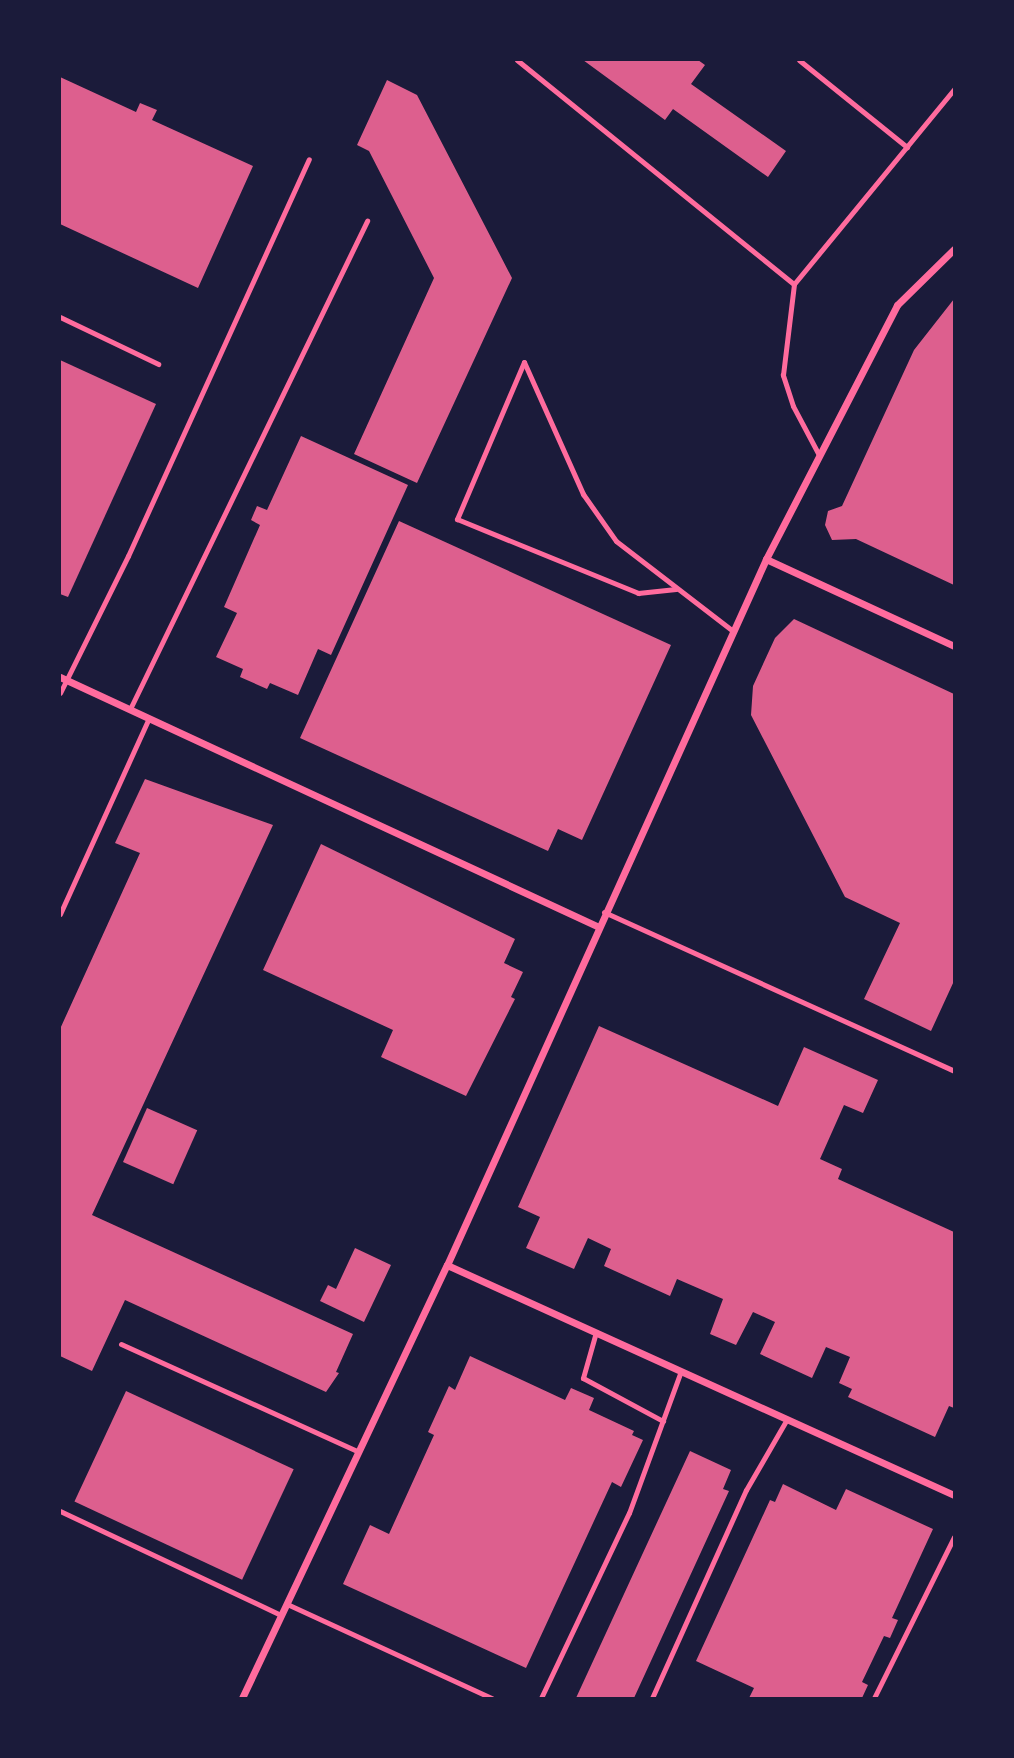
<!DOCTYPE html>
<style>
body{margin:0}
#map{position:relative;width:1014px;height:1758px;overflow:hidden;background:#1b1b3a;font-family:Barlow,sans-serif}
div>[style]{position:absolute}
.building>*{inset:0;background:#dd5f8e;transform-origin:0 0}
.service>*{height:5px;margin:-2.5px;padding:0 2.5px;transform-origin:2.5px;border-radius:2.5px;background:#ff6b9d}
.minor>*{height:7px;margin:-3.5px;padding:0 3.5px;transform-origin:3.5px;border-radius:3.5px;background:#ff6b9d}
span{translate:-50% -50%;white-space:nowrap;text-align:center;line-height:1.15;-webkit-text-stroke:6px #1b1b3a;paint-order:stroke}
.frame{position:absolute;inset:0;border:61px solid #1b1b3a;pointer-events:none}
</style>
<div id="map">
<div class="building">
<div style="clip-path:polygon(583px 60px,698px 60px,705px 65px,691px 84px,786px 151px,768px 177px,673px 109px,665px 120px)"></div>
<div style="clip-path:polygon(60px 77px,136px 112px,140px 103px,157px 110px,152px 120px,253px 166px,198px 288px,60px 224px)"></div>
<div style="clip-path:polygon(387px 80px,417px 95px,512px 278px,417px 483px,354px 454px,434px 278px,369px 151px,357px 145px)"></div>
<div style="clip-path:polygon(954px 299px,954px 585px,856px 539px,832px 540px,825px 525px,828px 511px,842px 506px,914px 350px)"></div>
<div style="clip-path:polygon(60px 360px,156px 404px,68px 597px,60px 594px)"></div>
<div style="clip-path:polygon(301px 436px,408px 485px,331px 655px,318px 649px,298px 695px,270px 683px,267px 689px,240px 677px,243px 669px,216px 657px,237px 613px,224px 607px,260px 525px,251px 520px,257px 506px,267px 510px)"></div>
<div style="clip-path:polygon(399px 521px,671px 645px,582px 840px,558px 829px,548px 851px,300px 738px)"></div>
<div style="clip-path:polygon(794px 619px,954px 694px,954px 981px,931px 1031px,864px 999px,900px 923px,845px 897px,751px 715px,753px 686px,775px 638px)"></div>
<div style="clip-path:polygon(145px 779px,273px 825px,92px 1215px,353px 1334px,336px 1372px,339px 1373px,326px 1392px,125px 1300px,92px 1371px,60px 1356px,60px 1029px,140px 853px,115px 843px)"></div>
<div style="clip-path:polygon(321px 844px,515px 939px,504px 963px,523px 972px,511px 997px,515px 999px,466px 1096px,381px 1057px,393px 1030px,263px 970px)"></div>
<div style="clip-path:polygon(599px 1026px,778px 1106px,804px 1047px,878px 1080px,863px 1113px,844px 1105px,820px 1159px,842px 1169px,838px 1179px,954px 1232px,954px 1408px,949px 1406px,935px 1437px,848px 1397px,852px 1389px,839px 1383px,850px 1357px,826px 1347px,812px 1378px,760px 1354px,775px 1322px,753px 1312px,736px 1345px,710px 1334px,723px 1299px,677px 1279px,670px 1296px,604px 1266px,611px 1249px,588px 1238px,574px 1269px,526px 1248px,540px 1217px,518px 1207px)"></div>
<div style="left:147px;top:1108px;width:55px;height:59px;rotate:24deg"></div>
<div style="clip-path:polygon(355px 1248px,391px 1265px,364px 1322px,320px 1301px,328px 1285px,336px 1289px)"></div>
<div style="clip-path:polygon(470px 1356px,565px 1400px,571px 1388px,594px 1398px,589px 1410px,634px 1431px,632px 1435px,643px 1440px,621px 1487px,612px 1482px,526px 1668px,343px 1584px,370px 1525px,389px 1534px,434px 1435px,428px 1432px,449px 1386px,455px 1390px)"></div>
<div style="left:126px;top:1391px;width:185px;height:122px;rotate:25deg"></div>
<div style="clip-path:polygon(690px 1451px,731px 1470px,723px 1489px,729px 1491px,634px 1698px,576px 1698px)"></div>
<div style="clip-path:polygon(783px 1484px,836px 1510px,846px 1489px,933px 1529px,892px 1618px,898px 1620px,890px 1638px,884px 1636px,862px 1682px,868px 1685px,862px 1698px,749px 1698px,754px 1688px,696px 1661px,770px 1500px,775px 1502px)"></div>
</div>
<div class="service">
<div style="left:517px;top:60px;width:356px;rotate:39deg"></div>
<div style="left:799px;top:60px;width:139px;rotate:38.9deg"></div>
<div style="left:60px;top:317px;width:109px;rotate:25.6deg"></div>
<div style="left:524px;top:362px;width:171px;rotate:113.1deg"></div>
<div style="left:457px;top:519px;width:196px;rotate:22.2deg"></div>
<div style="left:638px;top:593px;width:38px;rotate:-6deg"></div>
<div style="left:524px;top:362px;width:145px;rotate:65.9deg"></div>
<div style="left:583px;top:494px;width:57px;rotate:54.9deg"></div>
<div style="left:616px;top:541px;width:148px;rotate:37.6deg"></div>
<div style="left:819px;top:455px;width:55px;rotate:-118deg"></div>
<div style="left:793px;top:406px;width:33px;rotate:-108deg"></div>
<div style="left:783px;top:375px;width:92px;rotate:-83.1deg"></div>
<div style="left:794px;top:284px;width:252px;rotate:-50.6deg"></div>
<div style="left:60px;top:693px;width:153px;rotate:-63.6deg"></div>
<div style="left:128px;top:556px;width:436px;rotate:-65.5deg"></div>
<div style="left:130px;top:709px;width:543px;rotate:-64.1deg"></div>
<div style="left:604px;top:912px;width:384px;rotate:24.4deg"></div>
<div style="left:60px;top:914px;width:215px;rotate:-65.6deg"></div>
<div style="left:596px;top:1332px;width:48px;rotate:105.8deg"></div>
<div style="left:583px;top:1378px;width:91px;rotate:28.3deg"></div>
<div style="left:121px;top:1344px;width:261px;rotate:24.4deg"></div>
<div style="left:60px;top:1511px;width:244px;rotate:25.2deg"></div>
<div style="left:287px;top:1604px;width:225px;rotate:24.7deg"></div>
<div style="left:541px;top:1698px;width:205px;rotate:-64.6deg"></div>
<div style="left:629px;top:1513px;width:151px;rotate:-69.9deg"></div>
<div style="left:652px;top:1698px;width:228px;rotate:-65.7deg"></div>
<div style="left:746px;top:1490px;width:82px;rotate:-60deg"></div>
<div style="left:874px;top:1698px;width:180px;rotate:-63.6deg"></div>
</div>
<div class="minor">
<div style="left:766px;top:559px;width:207px;rotate:24.8deg"></div>
<div style="left:60px;top:677px;width:592px;rotate:24.88deg"></div>
<div style="left:447px;top:1265px;width:557px;rotate:24.4deg"></div>
<div style="left:242px;top:1698px;width:479px;rotate:-64.7deg"></div>
<div style="left:447px;top:1265px;width:775px;rotate:-65.68deg"></div>
<div style="left:766px;top:559px;width:286px;rotate:-62.7deg"></div>
<div style="left:897px;top:305px;width:80px;rotate:-44.5deg"></div>
</div>
<div class="frame"></div>
</div>
